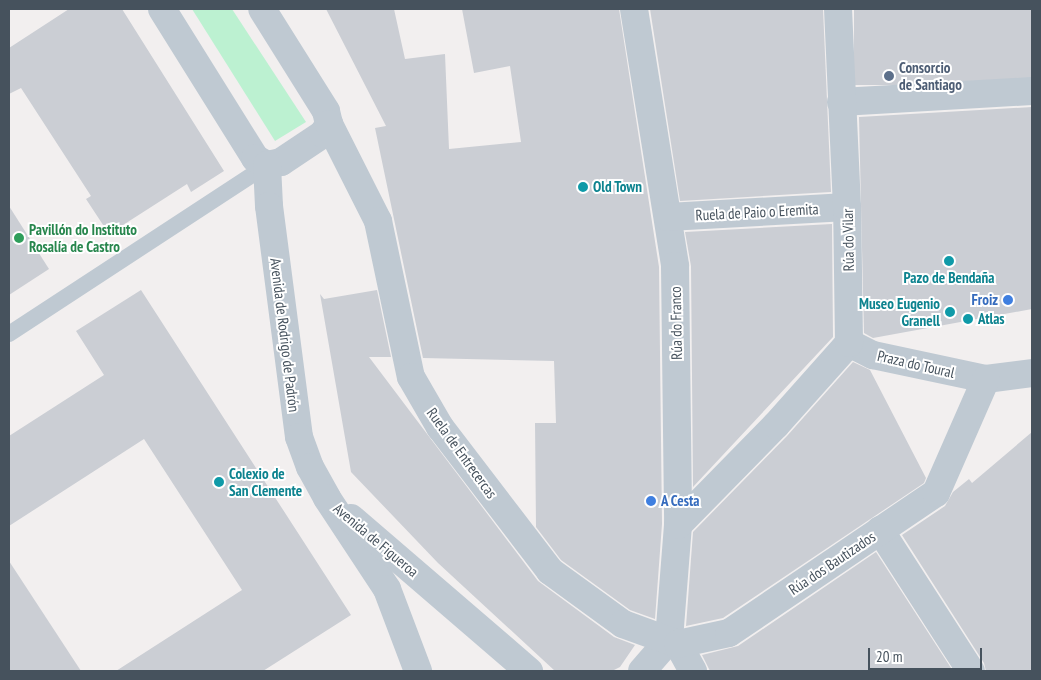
<!DOCTYPE html>
<meta charset="utf-8">
<style>
body{margin:0}
#map{position:relative;width:1041px;height:680px;overflow:hidden;background:#f2efef;font-family:"PT Sans Narrow",sans-serif}
div>[style]{position:absolute}
.green>*{inset:0;background:#bcf1d1}
.building>*{inset:0;background:#cbced4;transform-origin:0 0}
.lane>*{height:16px;margin:-8px;padding:0 8px;transform-origin:8px;border-radius:8px;background:#bfc9d2}
.street>*{height:28px;margin:-14px;padding:0 14px;transform-origin:14px;border-radius:14px;background:#bfc9d2}
.dots>*{width:14px;height:14px;translate:-50% -50%;box-sizing:border-box;border:2px solid #fff;border-radius:50%}
span{translate:-50% -50%;white-space:nowrap;text-align:center;line-height:1.15;-webkit-text-stroke:4px #fff;paint-order:stroke}
.service-label{font-size:15px;color:#4e5e75;font-weight:700}
.left{translate:0 -50%;text-align:left}
.culture-label{font-size:15px;color:#0d838f;font-weight:700}
.right{translate:-100% -50%;text-align:right}
.street-label{font-size:15px;color:#46525d}
.leisure-label{font-size:15px;color:#27864d;font-weight:700}
.shop-label{font-size:15px;color:#366cbe;font-weight:700}
.frame{position:absolute;inset:0;border:10px solid #46525d;pointer-events:none}
.scale{position:absolute;left:868px;top:648px;width:114px;height:22px;box-sizing:border-box;border:2px solid #46525d;border-top:0;padding-left:6px;font-size:15px;line-height:18px;white-space:nowrap;color:#46525d;-webkit-text-stroke:4px #fff;paint-order:stroke}
</style>
<div id="map">
<div class="green">
<div style="clip-path:polygon(192px 9px,232px 9px,306px 122px,275px 141px)"></div>
</div>
<div class="building">
<div style="clip-path:polygon(69px 9px,122px 9px,224px 171px,191px 192px,187px 184px,109px 234px,86px 199px,91px 196px,21px 88px,9px 94px,9px 48px)"></div>
<div style="clip-path:polygon(326px 9px,394px 9px,405px 59px,445px 54px,449px 149px,521px 142px,510px 66px,474px 73px,462px 9px,619px 9px,659px 267px,662px 524px,655px 619px,630px 610px,561px 560px,536px 527px,535px 423px,556px 423px,554px 361px,423px 358px,375px 128px,386px 126px)"></div>
<div style="clip-path:polygon(650px 9px,823px 9px,831px 192px,680px 201px)"></div>
<div style="left:854px;top:9px;width:178px;height:76px"></div>
<div style="clip-path:polygon(1032px 107px,1032px 309px,873px 338px,864px 333px,859px 117px)"></div>
<div style="clip-path:polygon(9px 206px,49px 269px,9px 295px)"></div>
<div style="clip-path:polygon(832px 224px,833px 337px,693px 487px,691px 266px,685px 232px)"></div>
<div style="clip-path:polygon(141px 290px,351px 615px,263px 671px,116px 671px,242px 590px,144px 439px,9px 526px,9px 436px,104px 375px,76px 331px)"></div>
<div style="clip-path:polygon(377px 290px,391px 357px,369px 357px,538px 581px,614px 637px,635px 645px,620px 667px,612px 671px,555px 671px,438px 563px,351px 472px,320px 294px,324px 299px)"></div>
<div style="clip-path:polygon(853px 362px,870px 370px,926px 478px,924px 483px,723px 618px,686px 626px,693px 532px,787px 436px)"></div>
<div style="clip-path:polygon(1032px 432px,1032px 671px,986px 671px,984px 663px,902px 535px,945px 506px,953px 492px,969px 479px,972px 483px)"></div>
<div style="clip-path:polygon(876px 552px,953px 671px,710px 671px,702px 655px,738px 646px)"></div>
<div style="clip-path:polygon(9px 561px,81px 671px,9px 671px)"></div>
</div>
<div class="lane">
<div style="left:9px;top:334px;width:308px;rotate:-33.2deg"></div>
</div>
<div class="street">
<div style="left:162px;top:9px;width:176px;rotate:58deg"></div>
<div style="left:255px;top:158px;width:14px;rotate:30deg"></div>
<div style="left:267px;top:165px;width:14px;rotate:-12deg"></div>
<div style="left:281px;top:162px;width:50px;rotate:-33.7deg"></div>
<div style="left:323px;top:134px;width:12px;rotate:-59deg"></div>
<div style="left:329px;top:124px;width:13px;rotate:-103deg"></div>
<div style="left:326px;top:111px;width:120px;rotate:-122.1deg"></div>
<div style="left:634px;top:9px;width:260px;rotate:80.9deg"></div>
<div style="left:675px;top:266px;width:259px;rotate:89.3deg"></div>
<div style="left:678px;top:525px;width:115px;rotate:94.5deg"></div>
<div style="left:669px;top:640px;width:41px;rotate:131.1deg"></div>
<div style="left:841px;top:102px;width:191px;rotate:-3.3deg"></div>
<div style="left:329px;top:124px;width:109px;rotate:63.2deg"></div>
<div style="left:378px;top:221px;width:159px;rotate:78.1deg"></div>
<div style="left:411px;top:377px;width:58px;rotate:59.9deg"></div>
<div style="left:440px;top:427px;width:181px;rotate:52.6deg"></div>
<div style="left:550px;top:571px;width:90px;rotate:36deg"></div>
<div style="left:623px;top:624px;width:59px;rotate:20deg"></div>
<div style="left:678px;top:644px;width:31px;rotate:61deg"></div>
<div style="left:267px;top:165px;width:41px;rotate:87.2deg"></div>
<div style="left:269px;top:206px;width:233px;rotate:82.6deg"></div>
<div style="left:299px;top:437px;width:32px;rotate:70deg"></div>
<div style="left:310px;top:467px;width:35px;rotate:61deg"></div>
<div style="left:327px;top:498px;width:109px;rotate:56.6deg"></div>
<div style="left:387px;top:589px;width:88px;rotate:69.3deg"></div>
<div style="left:668px;top:217px;width:179px;rotate:-3.2deg"></div>
<div style="left:849px;top:343px;width:27px;rotate:27deg"></div>
<div style="left:873px;top:355px;width:116px;rotate:12deg"></div>
<div style="left:986px;top:379px;width:46px;rotate:-7.4deg"></div>
<div style="left:351px;top:518px;width:235px;rotate:40.7deg"></div>
<div style="left:678px;top:525px;width:140px;rotate:-45.6deg"></div>
<div style="left:776px;top:425px;width:110px;rotate:-48.3deg"></div>
<div style="left:849px;top:343px;width:136px;rotate:-90.8deg"></div>
<div style="left:847px;top:207px;width:198px;rotate:-92.6deg"></div>
<div style="left:880px;top:530px;width:168px;rotate:57.2deg"></div>
<div style="left:678px;top:644px;width:52px;rotate:-12.2deg"></div>
<div style="left:729px;top:633px;width:250px;rotate:-34.1deg"></div>
<div style="left:936px;top:493px;width:124px;rotate:-66.3deg"></div>
</div>
<div class="dots">
<div style="left:889px;top:76px;background:#5c6f8a"></div>
<div style="left:583px;top:187px;background:#0f9aa8"></div>
<div style="left:19px;top:238px;background:#2e9e5b"></div>
<div style="left:949px;top:261px;background:#0f9aa8"></div>
<div style="left:1008px;top:300px;background:#3f7fe0"></div>
<div style="left:950px;top:312px;background:#0f9aa8"></div>
<div style="left:968px;top:319px;background:#0f9aa8"></div>
<div style="left:219px;top:482px;background:#0f9aa8"></div>
<div style="left:651px;top:501px;background:#3f7fe0"></div>
</div>
<div class="service-label">
<span class="left" style="left:899px;top:76px">Consorcio<br>de Santiago</span>
</div>
<div class="culture-label">
<span class="left" style="left:593px;top:187px">Old Town</span>
<span style="left:949px;top:278px">Pazo de Bendaña</span>
<span class="right" style="left:940px;top:312px">Museo Eugenio<br>Granell</span>
<span class="left" style="left:978px;top:319px">Atlas</span>
<span class="left" style="left:229px;top:482px">Colexio de<br>San Clemente</span>
</div>
<div class="street-label">
<span style="left:757px;top:212px;rotate:-3deg">Ruela de Paio o Eremita</span>
<span style="left:848px;top:240px;rotate:-91deg">Rúa do Vilar</span>
<span style="left:676px;top:323px;rotate:-91deg">Rúa do Franco</span>
<span style="left:285px;top:335px;rotate:83deg">Avenida de Rodrigo de Padrón</span>
<span style="left:916px;top:364px;rotate:13deg">Praza do Toural</span>
<span style="left:462px;top:453px;rotate:54deg">Ruela de Entrecercas</span>
<span style="left:376px;top:540px;rotate:40deg">Avenida de Figueroa</span>
<span style="left:832px;top:563px;rotate:-34deg">Rúa dos Bautizados</span>
</div>
<div class="leisure-label">
<span class="left" style="left:29px;top:238px">Pavillón do Instituto<br>Rosalía de Castro</span>
</div>
<div class="shop-label">
<span class="right" style="left:998px;top:300px">Froiz</span>
<span class="left" style="left:661px;top:501px">A Cesta</span>
</div>
<div class="frame"></div>
<div class="scale">20 m</div>
</div>
